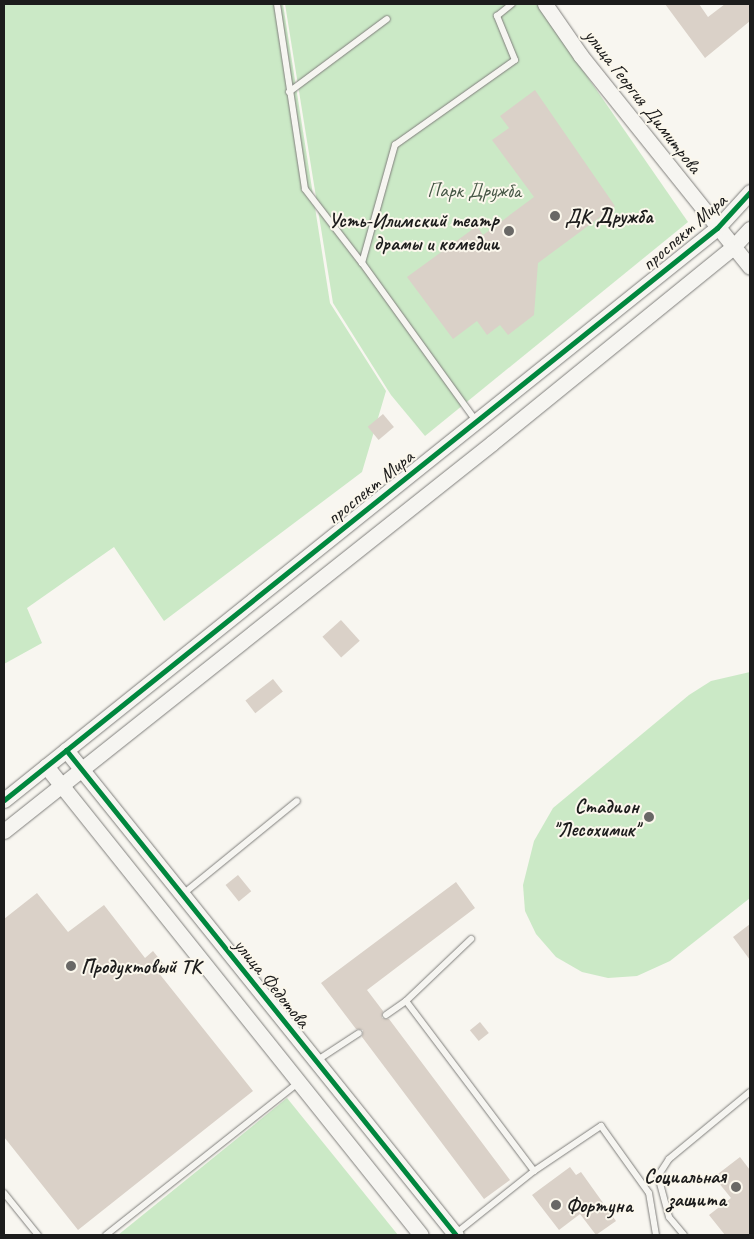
<!DOCTYPE html>
<meta charset="utf-8">
<style>
body{margin:0}
#map{position:relative;width:754px;height:1239px;overflow:hidden;background:#f8f6f0;font-family:Caveat,sans-serif}
div>[style]{position:absolute}
.green>*{inset:0;background:#cbe9c6}
.building>*{inset:0;background:#dad1c8;transform-origin:0 0}
.roads{filter:drop-shadow(0 0 1px #7f7e7b) drop-shadow(0 0 1px #7f7e7b)}
.service>*{height:6px;margin:-3px;padding:0 3px;transform-origin:3px;border-radius:3px;background:#f6f5f1}
.tertiary>*{height:15px;margin:-7.5px;padding:0 7.5px;transform-origin:7.5px;border-radius:7.5px;background:#f6f5f1}
.cycleway>*{height:5px;margin:-2.5px;padding:0 2.5px;transform-origin:2.5px;border-radius:2.5px;background:#00873e}
.dots>*{width:14px;height:14px;translate:-50% -50%;box-sizing:border-box;border:2px solid #fbf7ec;border-radius:50%}
span{translate:-50% -50%;white-space:nowrap;text-align:center;line-height:1.15;-webkit-text-stroke:4px #fbf7ec;paint-order:stroke}
.street-label{font-size:20px;color:#1c1c1c}
.park-label{font-size:20px;color:#455645}
.poi-label{font-size:20px;color:#1c1c1c;font-weight:700}
.left{translate:0 -50%;text-align:left}
.right{translate:-100% -50%;text-align:right}
.frame{position:absolute;inset:0;border:5px solid #1c1c1c;pointer-events:none}
</style>
<div id="map">
<div class="green">
<div style="clip-path:polygon(4px 4px,283px 4px,330px 303px,386px 391px,362px 472px,164px 621px,114px 547px,27px 608px,42px 643px,4px 664px)"></div>
<div style="clip-path:polygon(285px 4px,537px 4px,688px 222px,425px 436px,391px 395px,333px 303px)"></div>
<div style="clip-path:polygon(750px 672px,750px 898px,670px 961px,637px 976px,608px 978px,582px 972px,556px 957px,536px 934px,525px 911px,523px 885px,534px 841px,553px 808px,689px 695px,711px 681px)"></div>
<div style="clip-path:polygon(287px 1098px,398px 1235px,118px 1235px)"></div>
</div>
<div class="building">
<div style="clip-path:polygon(665px 4px,699px 4px,708px 17px,725px 4px,750px 4px,750px 21px,705px 58px)"></div>
<div style="clip-path:polygon(535px 90px,615px 206px,538px 263px,534px 315px,508px 335px,500px 325px,487px 335px,477px 321px,453px 339px,407px 277px,477px 226px,483px 235px,534px 197px,492px 140px,509px 128px,500px 116px)"></div>
<div style="left:383px;top:414px;width:17px;height:20px;rotate:50deg"></div>
<div style="left:341px;top:620px;width:28px;height:25px;rotate:48deg"></div>
<div style="left:273px;top:679px;width:16px;height:35px;rotate:52deg"></div>
<div style="left:238px;top:875px;width:21px;height:16px;rotate:51deg"></div>
<div style="clip-path:polygon(456px 882px,475px 908px,367px 990px,383px 1011px,382px 1018px,389px 1019px,510px 1180px,484px 1199px,362px 1037px,363px 1030px,356px 1029px,321px 983px)"></div>
<div style="clip-path:polygon(37px 893px,68px 932px,104px 905px,145px 958px,153px 951px,165px 966px,158px 972px,253px 1091px,78px 1230px,4px 1137px,4px 919px)"></div>
<div style="clip-path:polygon(750px 924px,750px 960px,733px 937px)"></div>
<div style="left:480px;top:1022px;width:14px;height:13px;rotate:51deg"></div>
<div style="clip-path:polygon(740px 1157px,750px 1170px,750px 1235px,725px 1235px,709px 1215px,731px 1198px,714px 1177px)"></div>
<div style="clip-path:polygon(570px 1167px,576px 1175px,581px 1172px,616px 1221px,596px 1235px,580px 1214px,559px 1230px,532px 1195px)"></div>
</div>
<div class="roads">
<div class="service">
<div style="left:277px;top:4px;width:187px;rotate:81.4deg"></div>
<div style="left:305px;top:189px;width:93px;rotate:52.4deg"></div>
<div style="left:289px;top:92px;width:122px;rotate:-36.7deg"></div>
<div style="left:476px;top:421px;width:195px;rotate:-125.8deg"></div>
<div style="left:362px;top:263px;width:123px;rotate:-74.4deg"></div>
<div style="left:395px;top:145px;width:147px;rotate:-35.3deg"></div>
<div style="left:515px;top:60px;width:48px;rotate:-112.2deg"></div>
<div style="left:497px;top:16px;width:19px;rotate:-39deg"></div>
<div style="left:183px;top:894px;width:147px;rotate:-39.2deg"></div>
<div style="left:406px;top:1001px;width:90px;rotate:-43.6deg"></div>
<div style="left:386px;top:1015px;width:24px;rotate:-35deg"></div>
<div style="left:406px;top:1001px;width:213px;rotate:53deg"></div>
<div style="left:534px;top:1171px;width:81px;rotate:-33.9deg"></div>
<div style="left:601px;top:1126px;width:82px;rotate:54.4deg"></div>
<div style="left:649px;top:1193px;width:43px;rotate:80.5deg"></div>
<div style="left:316px;top:1061px;width:51px;rotate:-33.1deg"></div>
<div style="left:4px;top:1193px;width:54px;rotate:51deg"></div>
<div style="left:455px;top:1234px;width:101px;rotate:-38.6deg"></div>
<div style="left:106px;top:1235px;width:245px;rotate:-38.4deg"></div>
<div style="left:684px;top:1235px;width:23px;rotate:-130deg"></div>
<div style="left:669px;top:1217px;width:42px;rotate:-105deg"></div>
<div style="left:658px;top:1176px;width:20px;rotate:-57deg"></div>
<div style="left:669px;top:1159px;width:105px;rotate:-39.6deg"></div>
</div>
<div class="tertiary">
<div style="left:545px;top:4px;width:63px;rotate:55.3deg"></div>
<div style="left:581px;top:56px;width:270px;rotate:51.3deg"></div>
<div style="left:66px;top:750px;width:622px;rotate:51.2deg"></div>
<div style="left:46px;top:766px;width:600px;rotate:51.36deg"></div>
<div style="left:4px;top:800px;width:914px;rotate:-38.74deg"></div>
<div style="left:717px;top:228px;width:49px;rotate:-47.5deg"></div>
<div style="left:4px;top:831px;width:623px;rotate:-38.49deg"></div>
<div style="left:492px;top:443px;width:311px;rotate:-39.1deg"></div>
<div style="left:733px;top:247px;width:25px;rotate:-47deg"></div>
</div>
</div>
<div class="cycleway">
<div style="left:66px;top:750px;width:622px;rotate:51.2deg"></div>
<div style="left:4px;top:800px;width:914px;rotate:-38.74deg"></div>
<div style="left:717px;top:228px;width:49px;rotate:-47.5deg"></div>
</div>
<div class="dots">
<div style="left:555px;top:216px;background:#696866"></div>
<div style="left:509px;top:231px;background:#696866"></div>
<div style="left:649px;top:817px;background:#696866"></div>
<div style="left:71px;top:966px;background:#696866"></div>
<div style="left:736px;top:1187px;background:#696866"></div>
<div style="left:556px;top:1205px;background:#696866"></div>
</div>
<div class="street-label">
<span style="left:643px;top:101px;rotate:52deg">улица Георгия Димитрова</span>
<span style="left:684px;top:232px;rotate:-41deg">проспект Мира</span>
<span style="left:370px;top:487px;rotate:-39deg">проспект Мира</span>
<span style="left:272px;top:983px;rotate:51deg">улица Федотова</span>
</div>
<div class="park-label">
<span style="left:474px;top:190px">Парк Дружба</span>
</div>
<div class="poi-label">
<span class="left" style="left:565px;top:216px">ДК Дружба</span>
<span class="right" style="left:499px;top:232px">Усть-Илимский театр<br>драмы и комедии</span>
<span class="right" style="left:639px;top:818px">Стадион<br>"Лесохимик"</span>
<span class="left" style="left:81px;top:966px">Продуктовый ТК</span>
<span class="right" style="left:726px;top:1188px">Социальная<br>защита</span>
<span class="left" style="left:566px;top:1205px">Фортуна</span>
</div>
<div class="frame"></div>
</div>
